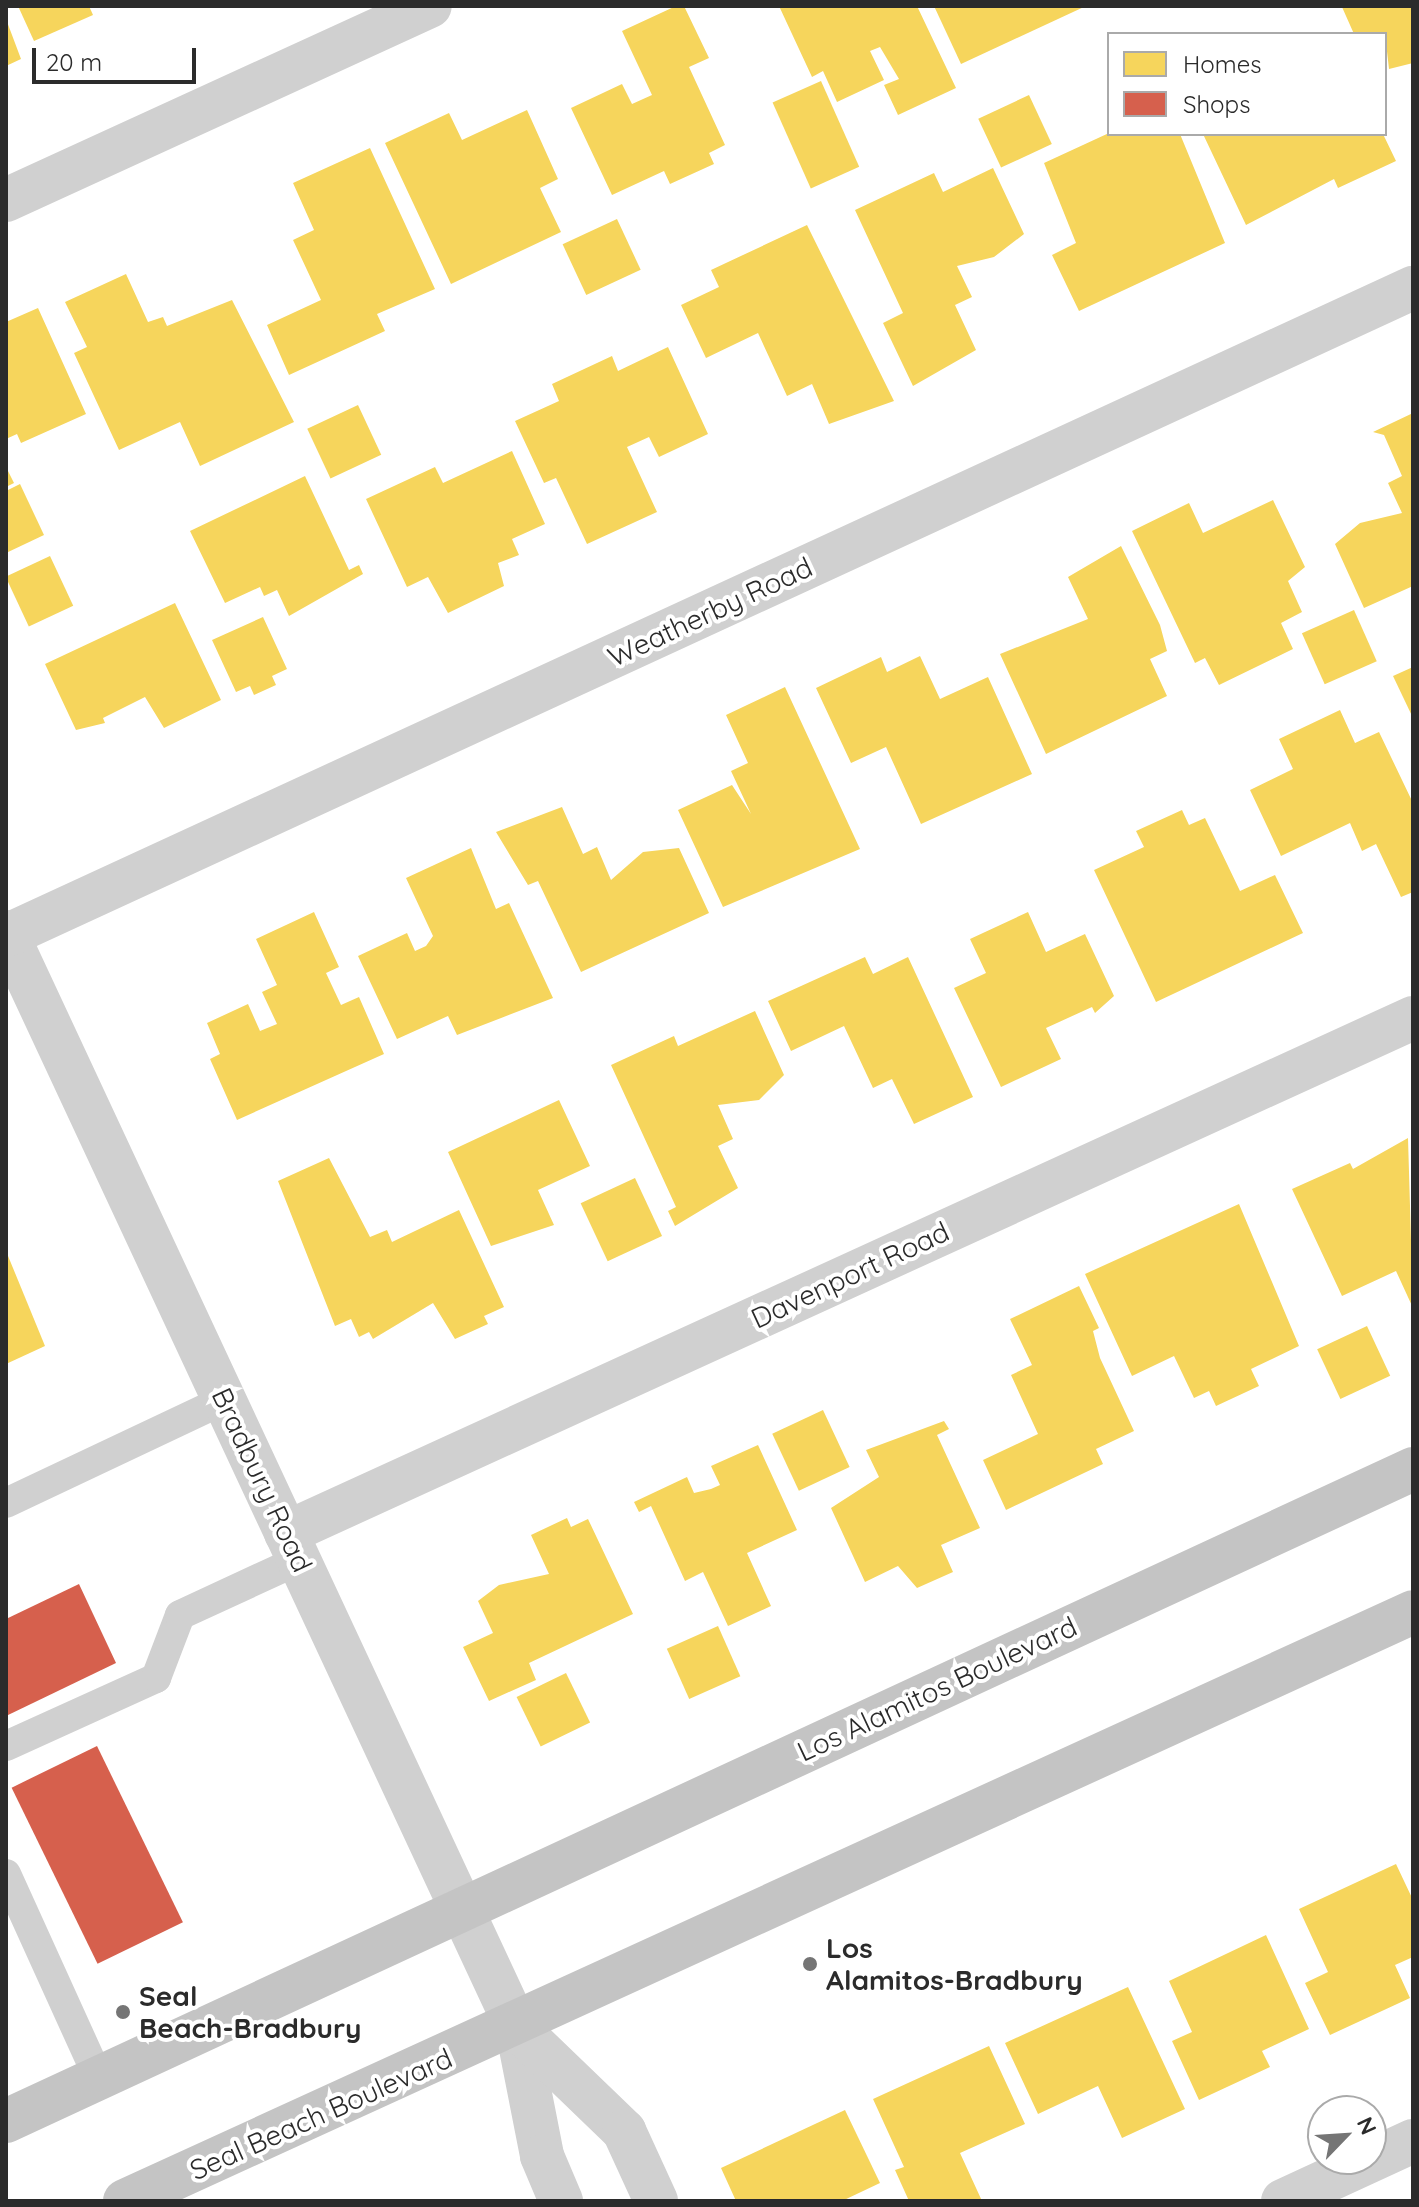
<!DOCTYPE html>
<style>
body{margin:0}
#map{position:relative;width:1419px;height:2207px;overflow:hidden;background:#fff;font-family:Quicksand,sans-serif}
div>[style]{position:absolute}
.homes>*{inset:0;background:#f6d55c;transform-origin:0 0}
.shops>*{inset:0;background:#d6604d;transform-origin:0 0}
.lane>*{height:30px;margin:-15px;padding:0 15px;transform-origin:15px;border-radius:15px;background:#d0d0d0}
.street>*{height:44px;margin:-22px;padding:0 22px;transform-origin:22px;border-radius:22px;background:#d0d0d0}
.primary>*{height:44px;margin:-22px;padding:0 22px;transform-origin:22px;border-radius:22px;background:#c4c4c4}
.dots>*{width:22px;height:22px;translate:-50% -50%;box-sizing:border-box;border:4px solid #fff;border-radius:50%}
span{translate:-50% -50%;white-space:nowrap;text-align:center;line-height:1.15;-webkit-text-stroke:8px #fff;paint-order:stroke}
.street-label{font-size:28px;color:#2b2b2b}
.poi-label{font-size:28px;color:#2b2b2b;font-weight:700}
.left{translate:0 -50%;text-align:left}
.frame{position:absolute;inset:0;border:8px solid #2b2b2b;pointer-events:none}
.legend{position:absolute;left:1107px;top:32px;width:280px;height:104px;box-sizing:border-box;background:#fff;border:2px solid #aaa;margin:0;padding:10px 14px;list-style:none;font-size:24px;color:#2b2b2b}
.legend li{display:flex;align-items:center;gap:16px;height:40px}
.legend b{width:40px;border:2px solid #aaa}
.north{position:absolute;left:1307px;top:2095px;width:80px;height:80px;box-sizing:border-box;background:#fff;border:2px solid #aaa;border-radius:50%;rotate:65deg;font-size:22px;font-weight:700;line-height:32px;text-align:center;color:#2b2b2b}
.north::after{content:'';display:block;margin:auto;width:28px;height:36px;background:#757575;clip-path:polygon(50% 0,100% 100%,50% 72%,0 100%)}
.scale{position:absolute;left:32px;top:48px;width:164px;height:36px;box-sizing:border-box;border:4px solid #2b2b2b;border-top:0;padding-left:10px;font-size:24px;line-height:28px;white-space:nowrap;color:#2b2b2b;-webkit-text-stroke:6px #fff;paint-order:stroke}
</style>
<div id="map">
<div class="homes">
<div style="clip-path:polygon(18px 6px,89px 6px,93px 15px,34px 41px)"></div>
<div style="clip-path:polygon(676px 6px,684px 6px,709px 58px,689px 67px,725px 145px,709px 153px,714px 164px,670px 184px,664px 171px,612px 195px,571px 108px,622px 84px,632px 104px,652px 95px,622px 31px)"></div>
<div style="clip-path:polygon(779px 6px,917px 6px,956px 88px,898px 115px,884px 85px,899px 79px,880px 47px,870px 51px,884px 80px,837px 102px,823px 71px,812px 77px)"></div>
<div style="clip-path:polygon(934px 6px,1086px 6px,961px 64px)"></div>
<div style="clip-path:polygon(1413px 6px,1413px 63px,1389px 69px,1385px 34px,1354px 34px,1342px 7px)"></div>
<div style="clip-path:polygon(6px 19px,21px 59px,6px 66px)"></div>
<div style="left:821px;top:81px;width:94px;height:53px;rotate:66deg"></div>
<div style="left:1029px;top:95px;width:54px;height:56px;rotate:65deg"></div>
<div style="clip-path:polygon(527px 110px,558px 179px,540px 188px,561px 232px,451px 284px,385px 143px,449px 113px,462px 140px)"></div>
<div style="clip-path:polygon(1109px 133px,1180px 134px,1225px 243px,1079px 311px,1052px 255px,1076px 243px,1044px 163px)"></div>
<div style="clip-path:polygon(1203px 134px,1383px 134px,1396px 161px,1338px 188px,1334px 179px,1246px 225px)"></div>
<div style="clip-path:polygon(370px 148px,435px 289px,377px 314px,385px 331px,289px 375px,267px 325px,321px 300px,293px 240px,314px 230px,293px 183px)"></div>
<div style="clip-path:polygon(993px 168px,1024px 234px,994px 257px,957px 266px,972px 297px,955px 305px,976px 350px,913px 386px,883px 323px,903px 313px,855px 210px,934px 173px,943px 192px)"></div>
<div style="left:617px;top:219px;width:56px;height:60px;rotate:65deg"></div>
<div style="clip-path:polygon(807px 225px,894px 401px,829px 424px,812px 384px,787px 396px,758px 333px,706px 358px,681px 305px,719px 287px,711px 270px)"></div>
<div style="clip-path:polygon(126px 274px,148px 322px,163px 317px,167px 326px,232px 300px,294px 422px,200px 466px,180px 422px,119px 450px,74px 353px,87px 347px,65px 302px)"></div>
<div style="clip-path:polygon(38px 308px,86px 414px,21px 443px,17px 434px,6px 439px,6px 322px)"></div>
<div style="clip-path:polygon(668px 347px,708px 434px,659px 457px,649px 437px,627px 447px,657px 512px,587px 544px,556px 478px,544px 483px,515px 421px,559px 401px,552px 384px,612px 356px,618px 371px)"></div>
<div style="left:358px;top:405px;width:55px;height:56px;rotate:65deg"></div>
<div style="clip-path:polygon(1413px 413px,1413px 586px,1364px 608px,1335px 544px,1360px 523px,1402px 513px,1388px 483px,1402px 476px,1384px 435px,1373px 432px)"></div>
<div style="clip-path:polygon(512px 451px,545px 524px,512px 539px,519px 555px,498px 563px,504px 586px,448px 613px,428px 577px,407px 587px,366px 499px,435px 467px,443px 483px)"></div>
<div style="clip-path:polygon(6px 467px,14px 483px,6px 487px)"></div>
<div style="clip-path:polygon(305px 476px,349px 570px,359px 565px,363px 574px,289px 616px,277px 590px,264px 596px,260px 587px,225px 603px,190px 531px)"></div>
<div style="clip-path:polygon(20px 484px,44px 535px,6px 553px,6px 491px)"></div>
<div style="clip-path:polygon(1273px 500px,1305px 567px,1288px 581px,1302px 612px,1281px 623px,1293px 649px,1219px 685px,1205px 658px,1195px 663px,1132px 531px,1189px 503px,1203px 533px)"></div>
<div style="clip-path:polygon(1121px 546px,1160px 625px,1167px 651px,1150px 659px,1167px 696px,1046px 754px,1000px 654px,1088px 619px,1068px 577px)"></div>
<div style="left:50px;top:556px;width:55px;height:49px;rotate:65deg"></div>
<div style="clip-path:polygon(175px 603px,221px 700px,164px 728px,145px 697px,103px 718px,105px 723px,76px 730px,45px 664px)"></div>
<div style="left:1354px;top:610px;width:56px;height:57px;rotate:66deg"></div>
<div style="clip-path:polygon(263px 617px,287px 669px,272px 676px,276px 685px,254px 695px,250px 686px,236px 692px,212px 640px)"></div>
<div style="clip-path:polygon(920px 656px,940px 699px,988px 677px,1032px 774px,921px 824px,886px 747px,851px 763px,816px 688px,881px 657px,887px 672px)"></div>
<div style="clip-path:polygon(1413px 667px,1413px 718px,1393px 676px)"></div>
<div style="clip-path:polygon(785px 687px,860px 849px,723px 907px,678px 810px,732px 785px,751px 814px,731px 771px,748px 763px,726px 715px)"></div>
<div style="clip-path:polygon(1340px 710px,1355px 743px,1379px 732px,1413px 803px,1413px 892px,1401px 897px,1376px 844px,1362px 851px,1350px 823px,1281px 856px,1250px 790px,1293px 769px,1279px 739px)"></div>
<div style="clip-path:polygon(562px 807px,583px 854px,597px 847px,611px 880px,643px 852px,679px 848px,709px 913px,581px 972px,538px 881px,528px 885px,496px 832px)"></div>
<div style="clip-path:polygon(1182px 810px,1189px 825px,1205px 818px,1240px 891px,1275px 875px,1303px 933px,1156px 1002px,1094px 870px,1144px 847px,1136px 831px)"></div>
<div style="clip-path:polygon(471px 848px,496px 909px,509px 903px,553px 998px,457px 1035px,448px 1016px,397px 1039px,358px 956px,407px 933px,415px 951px,426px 946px,433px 936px,406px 878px)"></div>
<div style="clip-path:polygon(314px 912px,339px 967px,326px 973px,341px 1005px,359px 997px,384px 1054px,237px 1120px,210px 1059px,220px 1054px,207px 1023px,248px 1004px,260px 1031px,277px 1024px,262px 992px,277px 985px,256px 939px)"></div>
<div style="clip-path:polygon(1028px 912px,1046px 952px,1085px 934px,1114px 996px,1095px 1013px,1092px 1007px,1046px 1028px,1061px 1059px,1001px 1087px,954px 988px,986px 973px,970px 939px)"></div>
<div style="clip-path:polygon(865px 957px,873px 974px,908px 957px,973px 1097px,914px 1124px,892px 1079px,873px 1088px,844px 1026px,791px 1051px,768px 1001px)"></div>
<div style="clip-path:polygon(755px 1011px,784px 1075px,759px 1100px,718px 1105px,733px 1139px,718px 1146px,738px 1188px,675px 1226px,668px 1211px,676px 1207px,611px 1065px,674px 1036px,678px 1046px)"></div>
<div style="clip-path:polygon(559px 1100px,590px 1166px,538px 1190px,554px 1225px,491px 1246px,448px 1152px)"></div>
<div style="clip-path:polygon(1408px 1138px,1413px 1308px,1396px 1271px,1342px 1296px,1292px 1189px,1350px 1163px,1353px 1169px)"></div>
<div style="clip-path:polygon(329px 1158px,370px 1237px,387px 1230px,392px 1242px,459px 1210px,504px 1307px,484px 1316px,488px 1324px,455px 1339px,433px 1303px,373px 1339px,369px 1332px,359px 1337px,351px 1319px,335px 1326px,278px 1181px)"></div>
<div style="left:635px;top:1178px;width:64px;height:60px;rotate:65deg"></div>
<div style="clip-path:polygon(1239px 1204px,1299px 1346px,1251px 1369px,1259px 1386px,1216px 1406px,1209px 1391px,1194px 1398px,1174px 1356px,1132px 1376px,1085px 1274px)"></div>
<div style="clip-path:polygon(6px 1251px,45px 1346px,6px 1364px)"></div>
<div style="clip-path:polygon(1079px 1286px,1099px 1328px,1093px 1331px,1100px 1358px,1134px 1431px,1096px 1449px,1103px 1464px,1006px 1510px,983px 1460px,1038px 1434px,1011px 1375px,1032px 1365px,1010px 1319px)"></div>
<div style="left:1367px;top:1326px;width:55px;height:55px;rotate:65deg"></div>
<div style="left:823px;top:1410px;width:63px;height:56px;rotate:65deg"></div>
<div style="clip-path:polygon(944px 1421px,949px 1429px,937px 1435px,980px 1528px,941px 1545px,953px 1572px,917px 1588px,898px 1566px,865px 1582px,831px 1508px,879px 1477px,866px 1450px)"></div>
<div style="clip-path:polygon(758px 1445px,797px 1530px,747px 1553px,771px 1606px,728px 1626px,703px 1572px,685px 1581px,651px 1506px,639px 1512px,634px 1502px,687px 1477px,694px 1493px,711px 1489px,720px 1485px,711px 1466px)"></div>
<div style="clip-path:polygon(567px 1518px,571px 1527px,588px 1519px,633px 1614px,529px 1663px,536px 1680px,489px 1701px,463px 1647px,493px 1633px,478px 1601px,499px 1585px,549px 1574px,531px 1535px)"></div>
<div style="left:718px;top:1626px;width:55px;height:56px;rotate:66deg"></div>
<div style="left:566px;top:1673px;width:55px;height:55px;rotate:64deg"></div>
<div style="clip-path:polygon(1396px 1864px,1413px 1900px,1413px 1957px,1395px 1965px,1410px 1998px,1330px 2035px,1305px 1983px,1328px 1972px,1299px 1909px)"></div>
<div style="clip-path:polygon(1266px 1935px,1309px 2029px,1262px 2051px,1270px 2067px,1199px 2100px,1172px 2041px,1192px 2032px,1169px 1981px)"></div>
<div style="clip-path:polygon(1128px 1987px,1185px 2109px,1122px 2138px,1098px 2086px,1038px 2114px,1005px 2043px)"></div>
<div style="clip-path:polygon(989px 2046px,1025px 2124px,960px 2153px,982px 2201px,909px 2201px,895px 2170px,904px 2167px,873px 2099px)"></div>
<div style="clip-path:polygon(845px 2110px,880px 2183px,842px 2201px,736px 2201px,721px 2168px)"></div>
</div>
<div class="shops">
<div style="clip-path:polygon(79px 1584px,116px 1663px,6px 1716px,6px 1619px)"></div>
<div style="left:97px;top:1746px;width:196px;height:95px;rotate:64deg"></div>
</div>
<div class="lane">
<div style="left:6px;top:1503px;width:241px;rotate:-25.3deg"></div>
<div style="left:6px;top:1746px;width:165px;rotate:-24.4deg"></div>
<div style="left:156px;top:1678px;width:67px;rotate:-69.1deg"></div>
<div style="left:180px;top:1615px;width:131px;rotate:-24.8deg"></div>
<div style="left:6px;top:1874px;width:225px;rotate:65.6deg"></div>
</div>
<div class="street">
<div style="left:6px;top:200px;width:466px;rotate:-24.6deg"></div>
<div style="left:6px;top:932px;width:1209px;rotate:65deg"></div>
<div style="left:517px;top:2028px;width:130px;rotate:78.9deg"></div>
<div style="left:542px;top:2156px;width:49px;rotate:67.1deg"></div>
<div style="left:8px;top:935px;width:1547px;rotate:-24.73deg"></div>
<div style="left:286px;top:1533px;width:1239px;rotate:-24.56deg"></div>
<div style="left:517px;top:2028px;width:149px;rotate:43.9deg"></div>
<div style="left:624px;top:2131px;width:77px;rotate:65.4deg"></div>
<div style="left:1283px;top:2201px;width:143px;rotate:-24.8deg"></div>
</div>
<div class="primary">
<div style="left:6px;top:2121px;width:1551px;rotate:-24.86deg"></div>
<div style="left:125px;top:2201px;width:1416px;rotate:-24.57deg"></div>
</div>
<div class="dots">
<div style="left:810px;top:1964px;background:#757575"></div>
<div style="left:123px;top:2012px;background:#757575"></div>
</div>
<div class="street-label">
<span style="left:710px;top:612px;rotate:-25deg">Weatherby Road</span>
<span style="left:850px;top:1275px;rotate:-25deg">Davenport Road</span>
<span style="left:262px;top:1480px;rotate:65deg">Bradbury Road</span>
<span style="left:937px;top:1689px;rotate:-25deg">Los Alamitos Boulevard</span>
<span style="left:321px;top:2114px;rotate:-24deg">Seal Beach Boulevard</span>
</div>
<div class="poi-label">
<span class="left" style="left:826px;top:1964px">Los<br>Alamitos-Bradbury</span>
<span class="left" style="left:139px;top:2012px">Seal<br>Beach-Bradbury</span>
</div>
<div class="frame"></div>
<ul class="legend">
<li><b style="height:22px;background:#f6d55c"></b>Homes</li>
<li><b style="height:22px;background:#d6604d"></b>Shops</li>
</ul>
<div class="north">N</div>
<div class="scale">20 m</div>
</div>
